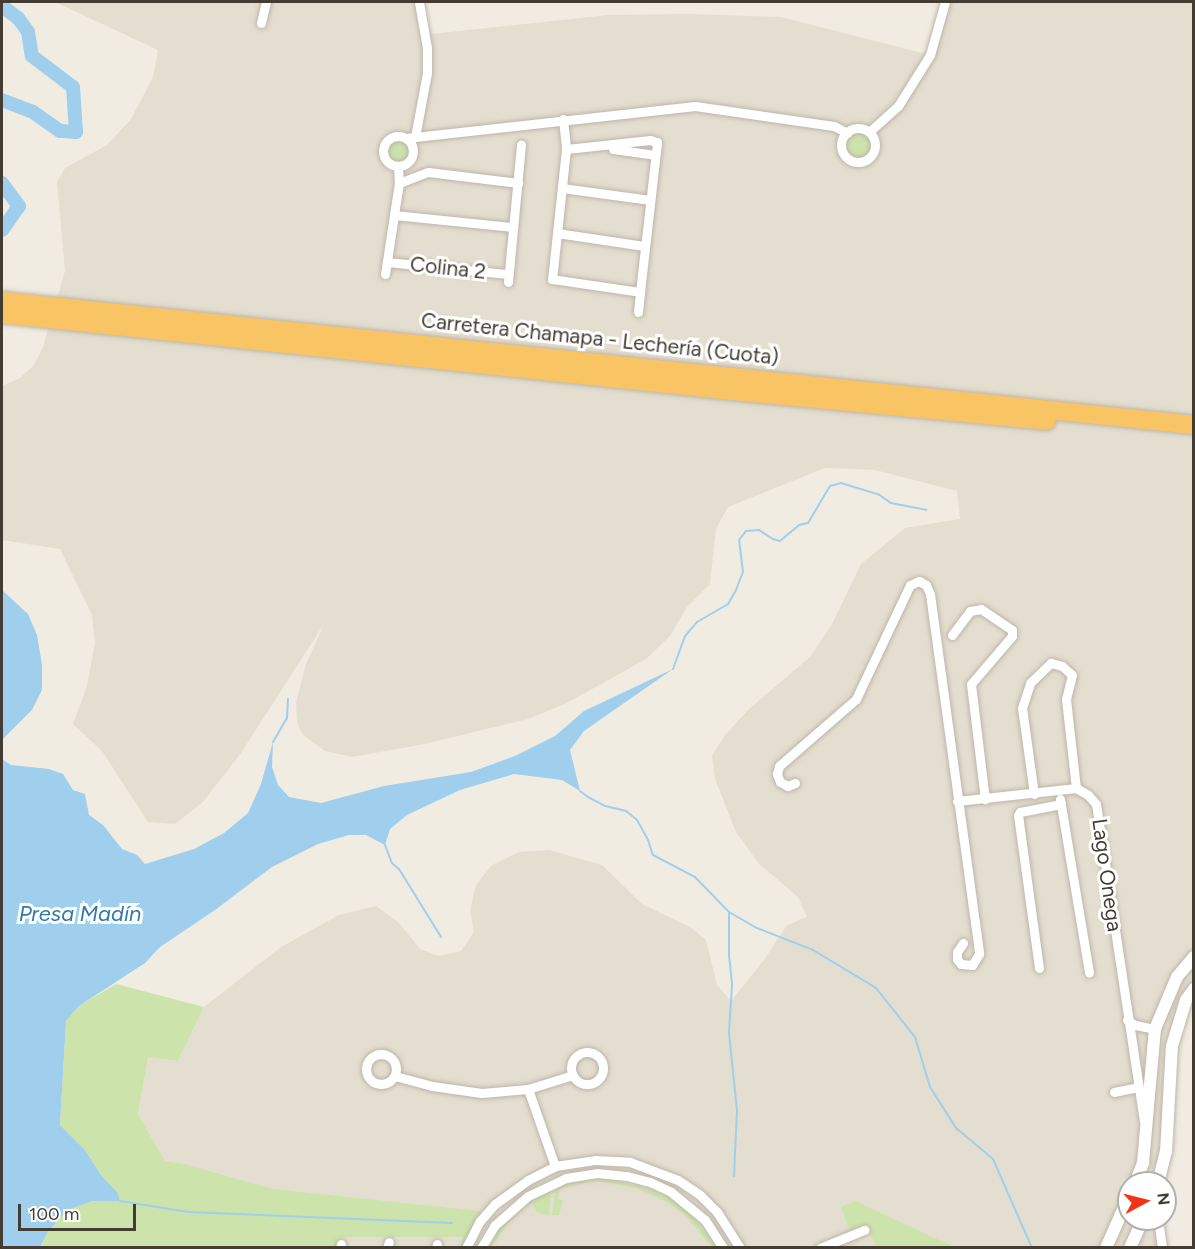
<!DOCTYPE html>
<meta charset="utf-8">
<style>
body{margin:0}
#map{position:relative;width:1195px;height:1249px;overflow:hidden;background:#f1ece2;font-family:Figtree,sans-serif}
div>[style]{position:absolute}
.residential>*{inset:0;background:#e4ded0}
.green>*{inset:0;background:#cce4ab}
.round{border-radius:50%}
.water>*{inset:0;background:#9fcfed}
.stream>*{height:2px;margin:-1px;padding:0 1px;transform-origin:1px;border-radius:1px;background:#9fcfed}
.river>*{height:14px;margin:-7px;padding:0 7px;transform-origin:7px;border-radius:7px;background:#9fcfed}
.roads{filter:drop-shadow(0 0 2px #beb6a8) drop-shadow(0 0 2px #beb6a8)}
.minor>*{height:9px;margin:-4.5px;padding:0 4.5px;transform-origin:4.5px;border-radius:4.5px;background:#fff}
.minor>.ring{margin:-4.5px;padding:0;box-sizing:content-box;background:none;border:9px solid #fff;border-radius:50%}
.tertiary>*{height:12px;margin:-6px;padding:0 6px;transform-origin:6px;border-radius:6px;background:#fff}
.motorway>*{height:18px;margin:-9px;padding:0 9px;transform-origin:9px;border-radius:9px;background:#f9c464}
span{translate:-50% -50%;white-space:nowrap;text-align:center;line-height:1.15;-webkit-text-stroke:6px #fff;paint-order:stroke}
.street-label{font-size:21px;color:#423c33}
.water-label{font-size:22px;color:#3179a9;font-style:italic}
.frame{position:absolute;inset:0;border:3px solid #423c33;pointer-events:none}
.north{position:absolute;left:1117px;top:1171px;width:60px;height:60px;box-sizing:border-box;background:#fff;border:2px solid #b3b1ad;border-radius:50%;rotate:83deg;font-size:16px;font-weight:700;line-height:24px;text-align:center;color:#423c33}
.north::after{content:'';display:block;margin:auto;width:21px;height:27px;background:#f33316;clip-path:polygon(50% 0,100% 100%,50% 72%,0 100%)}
.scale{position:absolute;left:18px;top:1204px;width:118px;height:27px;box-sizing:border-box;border:3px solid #423c33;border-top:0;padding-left:8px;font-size:18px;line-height:21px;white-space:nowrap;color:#423c33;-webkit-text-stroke:4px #fff;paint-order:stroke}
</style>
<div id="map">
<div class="residential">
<div style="clip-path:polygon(55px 2px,423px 2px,422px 35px,608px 15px,691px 14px,781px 17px,930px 55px,944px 2px,1193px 2px,1193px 989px,1179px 1020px,1159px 1183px,1129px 1183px,1129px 1219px,1163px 1219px,1167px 1247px,232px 1247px,185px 1164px,165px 1161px,138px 1114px,148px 1057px,178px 1061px,204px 1007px,281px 947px,339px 915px,376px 906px,399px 923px,420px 949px,439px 956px,461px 951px,474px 932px,470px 910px,476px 885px,492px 865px,519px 852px,549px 850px,602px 865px,642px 904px,690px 927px,706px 940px,717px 985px,731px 1001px,764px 960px,787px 925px,807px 917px,798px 897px,759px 864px,736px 832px,715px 779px,712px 755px,726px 734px,749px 709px,810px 657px,832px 624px,861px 564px,905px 528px,960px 519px,957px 491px,875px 470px,825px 468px,728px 507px,716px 529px,710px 584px,687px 607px,670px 636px,646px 659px,567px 703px,528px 719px,425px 744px,352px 757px,325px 751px,303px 735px,297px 723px,296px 702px,306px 664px,324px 624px,241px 753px,203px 802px,175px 824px,148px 822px,102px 751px,73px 724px,87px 686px,95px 643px,92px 615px,60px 549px,2px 540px,2px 386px,20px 378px,34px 365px,43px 347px,65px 271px,57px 182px,65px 168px,107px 145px,131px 119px,153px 77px,158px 50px)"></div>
</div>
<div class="green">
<div class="round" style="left:845px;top:132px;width:26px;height:26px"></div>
<div class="round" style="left:383px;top:140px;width:26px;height:26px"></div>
<div style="clip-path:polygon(116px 984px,204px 1007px,178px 1061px,148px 1057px,138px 1114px,165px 1161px,185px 1164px,273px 1189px,488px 1212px,466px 1247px,460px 1247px,463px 1237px,342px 1237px,340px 1248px,40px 1248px,48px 1232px,67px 1210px,93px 1201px,120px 1201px,118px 1193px,101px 1175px,85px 1150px,60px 1125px,66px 1021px,79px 1006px)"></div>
<div style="clip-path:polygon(598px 1177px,646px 1188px,666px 1196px,688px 1210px,717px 1247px,712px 1247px,685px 1215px,669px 1203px,639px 1189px,611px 1183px,592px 1181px,560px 1189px,558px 1199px,563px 1200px,559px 1215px,552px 1215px,556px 1184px,568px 1179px)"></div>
<div style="clip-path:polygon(552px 1185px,549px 1215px,537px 1213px,532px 1203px,511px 1219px,491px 1247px,485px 1248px,511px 1212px)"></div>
<div style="clip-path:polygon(855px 1201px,950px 1245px,949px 1248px,877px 1247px,869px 1232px,864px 1230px,852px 1236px,841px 1207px)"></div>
</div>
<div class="water">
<div style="clip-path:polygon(2px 590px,28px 614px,37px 635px,42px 665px,42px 690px,32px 710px,2px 740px)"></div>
<div style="clip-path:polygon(673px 669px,584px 731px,570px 750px,580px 791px,562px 780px,514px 774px,460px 790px,407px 815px,390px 829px,385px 845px,366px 835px,349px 835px,318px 844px,272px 867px,215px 910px,160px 947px,145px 963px,79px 1006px,66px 1021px,60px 1125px,85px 1150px,101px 1175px,118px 1193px,120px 1201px,93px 1201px,67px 1210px,48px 1232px,40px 1247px,2px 1247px,2px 759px,11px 765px,49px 769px,63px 774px,73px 790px,85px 794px,89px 815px,103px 825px,122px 849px,137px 855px,145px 864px,194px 849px,224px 833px,248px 813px,261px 784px,273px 742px,272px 767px,278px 785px,289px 797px,321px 803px,384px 786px,471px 772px,515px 756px,555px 736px,584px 711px)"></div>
</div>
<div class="stream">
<div style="left:673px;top:669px;width:35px;rotate:-70deg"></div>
<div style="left:685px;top:636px;width:18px;rotate:-49deg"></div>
<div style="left:697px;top:622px;width:36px;rotate:-30deg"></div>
<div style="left:728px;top:604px;width:16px;rotate:-60deg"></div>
<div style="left:736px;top:590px;width:19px;rotate:-69deg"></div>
<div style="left:743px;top:572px;width:32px;rotate:-97deg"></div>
<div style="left:739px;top:540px;width:11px;rotate:-52deg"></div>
<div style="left:746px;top:531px;width:13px;rotate:-4deg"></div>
<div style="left:759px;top:530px;width:17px;rotate:33deg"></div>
<div style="left:773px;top:539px;width:7px;rotate:16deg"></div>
<div style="left:780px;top:541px;width:25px;rotate:-40deg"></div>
<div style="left:799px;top:525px;width:9px;rotate:-13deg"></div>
<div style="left:808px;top:523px;width:43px;rotate:-59.3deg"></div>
<div style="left:830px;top:486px;width:11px;rotate:-15deg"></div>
<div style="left:841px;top:483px;width:39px;rotate:17deg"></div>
<div style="left:878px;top:494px;width:16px;rotate:35deg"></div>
<div style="left:891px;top:503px;width:36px;rotate:11deg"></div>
<div style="left:273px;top:742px;width:28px;rotate:-60deg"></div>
<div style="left:287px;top:718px;width:19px;rotate:-87deg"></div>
<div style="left:580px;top:791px;width:10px;rotate:37deg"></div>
<div style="left:588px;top:797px;width:19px;rotate:28deg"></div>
<div style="left:605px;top:806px;width:22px;rotate:13deg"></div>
<div style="left:626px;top:811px;width:14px;rotate:39deg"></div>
<div style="left:637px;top:820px;width:23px;rotate:61deg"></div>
<div style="left:648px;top:840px;width:16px;rotate:72deg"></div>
<div style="left:653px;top:855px;width:47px;rotate:27.6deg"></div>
<div style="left:695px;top:877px;width:49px;rotate:45.8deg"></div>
<div style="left:729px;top:912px;width:32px;rotate:30deg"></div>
<div style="left:757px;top:928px;width:60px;rotate:21.4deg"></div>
<div style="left:813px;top:950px;width:74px;rotate:31.1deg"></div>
<div style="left:876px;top:988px;width:63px;rotate:51.5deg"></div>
<div style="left:915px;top:1037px;width:52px;rotate:73.3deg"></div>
<div style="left:930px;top:1087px;width:49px;rotate:57.6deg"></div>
<div style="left:956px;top:1128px;width:48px;rotate:40deg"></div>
<div style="left:993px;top:1159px;width:97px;rotate:66.3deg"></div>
<div style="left:385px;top:845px;width:19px;rotate:69deg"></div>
<div style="left:392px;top:863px;width:9px;rotate:41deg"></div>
<div style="left:399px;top:869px;width:80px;rotate:58.3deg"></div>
<div style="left:729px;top:913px;width:42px;rotate:90deg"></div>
<div style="left:729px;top:955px;width:30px;rotate:84deg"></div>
<div style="left:732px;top:985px;width:48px;rotate:93.6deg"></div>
<div style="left:729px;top:1033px;width:77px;rotate:84.1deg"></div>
<div style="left:737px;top:1110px;width:66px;rotate:92.6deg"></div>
<div style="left:120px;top:1201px;width:69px;rotate:9.2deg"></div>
<div style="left:188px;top:1212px;width:264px;rotate:2.4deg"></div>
</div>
<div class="river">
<div style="left:2px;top:6px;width:20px;rotate:37deg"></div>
<div style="left:18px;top:18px;width:17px;rotate:54deg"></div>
<div style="left:28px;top:32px;width:24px;rotate:81deg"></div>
<div style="left:32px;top:56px;width:51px;rotate:37.1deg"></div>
<div style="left:73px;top:87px;width:45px;rotate:86.2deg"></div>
<div style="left:76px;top:132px;width:16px;rotate:-176deg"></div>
<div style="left:60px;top:131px;width:33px;rotate:-145deg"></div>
<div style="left:33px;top:112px;width:33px;rotate:-159deg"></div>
<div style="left:2px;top:183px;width:29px;rotate:54deg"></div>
<div style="left:19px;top:206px;width:29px;rotate:125deg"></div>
</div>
<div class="roads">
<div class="minor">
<div style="left:261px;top:23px;width:22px;rotate:-77deg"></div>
<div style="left:563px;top:119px;width:30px;rotate:84deg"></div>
<div style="left:566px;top:149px;width:131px;rotate:96.1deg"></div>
<div style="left:552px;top:279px;width:89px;rotate:8.4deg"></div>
<div style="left:640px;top:292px;width:151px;rotate:-83.5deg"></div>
<div style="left:657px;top:142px;width:7px;rotate:-164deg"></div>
<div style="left:650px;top:140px;width:84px;rotate:173.9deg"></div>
<div class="ring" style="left:841px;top:128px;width:25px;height:25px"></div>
<div style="left:869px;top:132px;width:39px;rotate:-42deg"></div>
<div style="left:898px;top:106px;width:60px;rotate:-57.9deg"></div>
<div style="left:930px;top:55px;width:55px;rotate:-74.2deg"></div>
<div class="ring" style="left:383px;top:136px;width:21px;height:21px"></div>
<div style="left:415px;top:137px;width:65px;rotate:-79.4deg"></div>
<div style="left:427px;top:73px;width:25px;rotate:-90deg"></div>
<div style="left:427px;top:48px;width:47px;rotate:-99.9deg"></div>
<div style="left:406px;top:138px;width:291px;rotate:-6.3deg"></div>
<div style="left:695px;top:106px;width:140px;rotate:8.2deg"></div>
<div style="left:834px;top:126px;width:15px;rotate:28deg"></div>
<div style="left:613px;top:149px;width:42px;rotate:8.1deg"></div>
<div style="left:398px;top:166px;width:17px;rotate:87deg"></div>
<div style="left:399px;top:183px;width:32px;rotate:99deg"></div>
<div style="left:394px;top:215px;width:120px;rotate:5.8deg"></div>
<div style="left:399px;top:183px;width:31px;rotate:-21deg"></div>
<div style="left:428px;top:172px;width:91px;rotate:7deg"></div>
<div style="left:562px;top:188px;width:89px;rotate:7.8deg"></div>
<div style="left:557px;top:233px;width:88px;rotate:8.5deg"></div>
<div style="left:387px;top:262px;width:122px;rotate:5.7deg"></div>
<div style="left:385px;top:274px;width:60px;rotate:-81.3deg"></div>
<div style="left:508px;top:282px;width:138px;rotate:-84.6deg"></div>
<div style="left:638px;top:312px;width:20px;rotate:-84deg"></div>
<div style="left:952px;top:635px;width:30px;rotate:-53deg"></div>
<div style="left:970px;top:611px;width:11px;rotate:-10deg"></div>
<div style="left:981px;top:609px;width:37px;rotate:34deg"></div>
<div style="left:1012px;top:630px;width:6px;rotate:90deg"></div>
<div style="left:1012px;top:636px;width:63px;rotate:130.5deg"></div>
<div style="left:971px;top:684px;width:116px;rotate:83.1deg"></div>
<div style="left:795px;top:783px;width:8px;rotate:157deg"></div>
<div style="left:788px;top:786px;width:9px;rotate:-153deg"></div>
<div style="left:780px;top:782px;width:9px;rotate:-111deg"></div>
<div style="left:777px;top:774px;width:8px;rotate:-76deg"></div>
<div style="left:779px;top:766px;width:102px;rotate:-41deg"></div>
<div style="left:856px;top:699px;width:126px;rotate:-64.7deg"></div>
<div style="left:910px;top:585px;width:10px;rotate:-24deg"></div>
<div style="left:919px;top:581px;width:8px;rotate:30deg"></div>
<div style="left:926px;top:585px;width:10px;rotate:66deg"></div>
<div style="left:930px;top:594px;width:363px;rotate:82.2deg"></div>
<div style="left:979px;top:954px;width:13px;rotate:122deg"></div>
<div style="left:972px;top:965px;width:11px;rotate:-175deg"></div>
<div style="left:961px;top:964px;width:6px;rotate:-129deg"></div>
<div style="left:957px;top:959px;width:7px;rotate:-90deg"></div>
<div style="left:957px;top:952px;width:11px;rotate:-56deg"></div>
<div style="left:1034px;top:794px;width:87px;rotate:-97.9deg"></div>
<div style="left:1022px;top:708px;width:26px;rotate:-72deg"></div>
<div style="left:1030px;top:683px;width:29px;rotate:-44deg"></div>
<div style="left:1051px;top:663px;width:11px;rotate:15deg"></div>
<div style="left:1062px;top:666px;width:13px;rotate:42deg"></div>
<div style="left:1072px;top:675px;width:25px;rotate:104deg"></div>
<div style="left:1066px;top:699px;width:90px;rotate:83.6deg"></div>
<div style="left:1060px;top:799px;width:176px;rotate:80.5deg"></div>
<div style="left:957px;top:801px;width:120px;rotate:-6.2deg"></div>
<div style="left:1076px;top:788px;width:14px;rotate:30deg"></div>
<div style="left:1088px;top:795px;width:12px;rotate:48deg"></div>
<div style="left:1096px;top:804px;width:320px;rotate:81.4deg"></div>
<div style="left:1039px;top:968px;width:154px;rotate:-97.8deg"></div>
<div style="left:1018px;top:815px;width:4px;rotate:-56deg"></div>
<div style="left:1020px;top:812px;width:42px;rotate:-11deg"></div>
<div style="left:1127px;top:1020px;width:9px;rotate:32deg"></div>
<div style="left:1135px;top:1025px;width:20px;rotate:11deg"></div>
<div class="ring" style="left:571px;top:1052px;width:23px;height:23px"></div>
<div class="ring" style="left:366px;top:1054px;width:21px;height:21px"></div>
<div style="left:395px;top:1076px;width:38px;rotate:15deg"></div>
<div style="left:432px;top:1086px;width:50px;rotate:8deg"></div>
<div style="left:482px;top:1093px;width:46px;rotate:-5deg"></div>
<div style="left:528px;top:1089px;width:47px;rotate:-17.3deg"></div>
<div style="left:528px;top:1089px;width:82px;rotate:70.7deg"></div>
<div style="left:1114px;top:1092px;width:25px;rotate:-12deg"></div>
<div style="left:1158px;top:1219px;width:29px;rotate:82deg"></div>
<div style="left:340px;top:1248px;width:4px;rotate:-76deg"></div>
<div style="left:387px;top:1248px;width:6px;rotate:-72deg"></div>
<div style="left:436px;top:1248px;width:4px;rotate:-76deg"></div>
<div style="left:466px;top:1248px;width:30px;rotate:-63deg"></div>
<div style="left:480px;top:1221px;width:23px;rotate:-49deg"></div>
<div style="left:495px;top:1204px;width:41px;rotate:-36deg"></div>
<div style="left:528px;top:1180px;width:30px;rotate:-27deg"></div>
<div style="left:555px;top:1166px;width:40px;rotate:-8.5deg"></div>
<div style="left:595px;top:1160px;width:35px;rotate:3deg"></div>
<div style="left:630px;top:1162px;width:51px;rotate:20.6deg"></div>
<div style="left:678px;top:1180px;width:25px;rotate:34deg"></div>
<div style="left:699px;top:1194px;width:25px;rotate:45deg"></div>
<div style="left:717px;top:1212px;width:43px;rotate:57.4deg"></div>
<div style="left:481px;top:1248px;width:26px;rotate:-59deg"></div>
<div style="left:494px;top:1226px;width:45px;rotate:-41.4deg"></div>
<div style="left:528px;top:1196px;width:42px;rotate:-25.3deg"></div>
<div style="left:566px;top:1178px;width:31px;rotate:-9deg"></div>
<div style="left:597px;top:1173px;width:30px;rotate:6deg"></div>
<div style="left:627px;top:1176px;width:24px;rotate:15deg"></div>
<div style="left:650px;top:1182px;width:23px;rotate:25deg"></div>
<div style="left:671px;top:1192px;width:44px;rotate:39.5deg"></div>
<div style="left:705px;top:1220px;width:33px;rotate:57deg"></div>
<div style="left:820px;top:1248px;width:48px;rotate:-22.2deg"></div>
</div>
<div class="tertiary">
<div style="left:1135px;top:1183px;width:22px;rotate:-68deg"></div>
<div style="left:1143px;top:1163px;width:135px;rotate:-84.9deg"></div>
<div style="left:1155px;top:1029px;width:56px;rotate:-67.1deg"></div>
<div style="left:1177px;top:977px;width:26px;rotate:-50deg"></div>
<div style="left:1158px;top:1183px;width:32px;rotate:-76deg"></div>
<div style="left:1166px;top:1152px;width:106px;rotate:-86.8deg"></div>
<div style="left:1172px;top:1046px;width:48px;rotate:-73.1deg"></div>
<div style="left:1186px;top:1000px;width:14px;rotate:-54deg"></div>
<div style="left:1106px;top:1248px;width:57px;rotate:-66.1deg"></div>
<div style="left:1130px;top:1248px;width:32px;rotate:-66deg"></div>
</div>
<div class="motorway">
<div style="left:2px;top:301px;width:1198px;rotate:5.94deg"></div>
<div style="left:2px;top:314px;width:745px;rotate:6.01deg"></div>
<div style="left:743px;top:392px;width:305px;rotate:5.4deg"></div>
</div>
</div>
<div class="street-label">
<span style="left:448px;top:268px;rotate:6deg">Colina 2</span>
<span style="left:600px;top:339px;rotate:6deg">Carretera Chamapa - Lechería (Cuota)</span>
<span style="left:1107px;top:875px;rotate:82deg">Lago Onega</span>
</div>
<div class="water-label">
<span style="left:80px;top:914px">Presa Madín</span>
</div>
<div class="frame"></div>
<div class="north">N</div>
<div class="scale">100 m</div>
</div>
